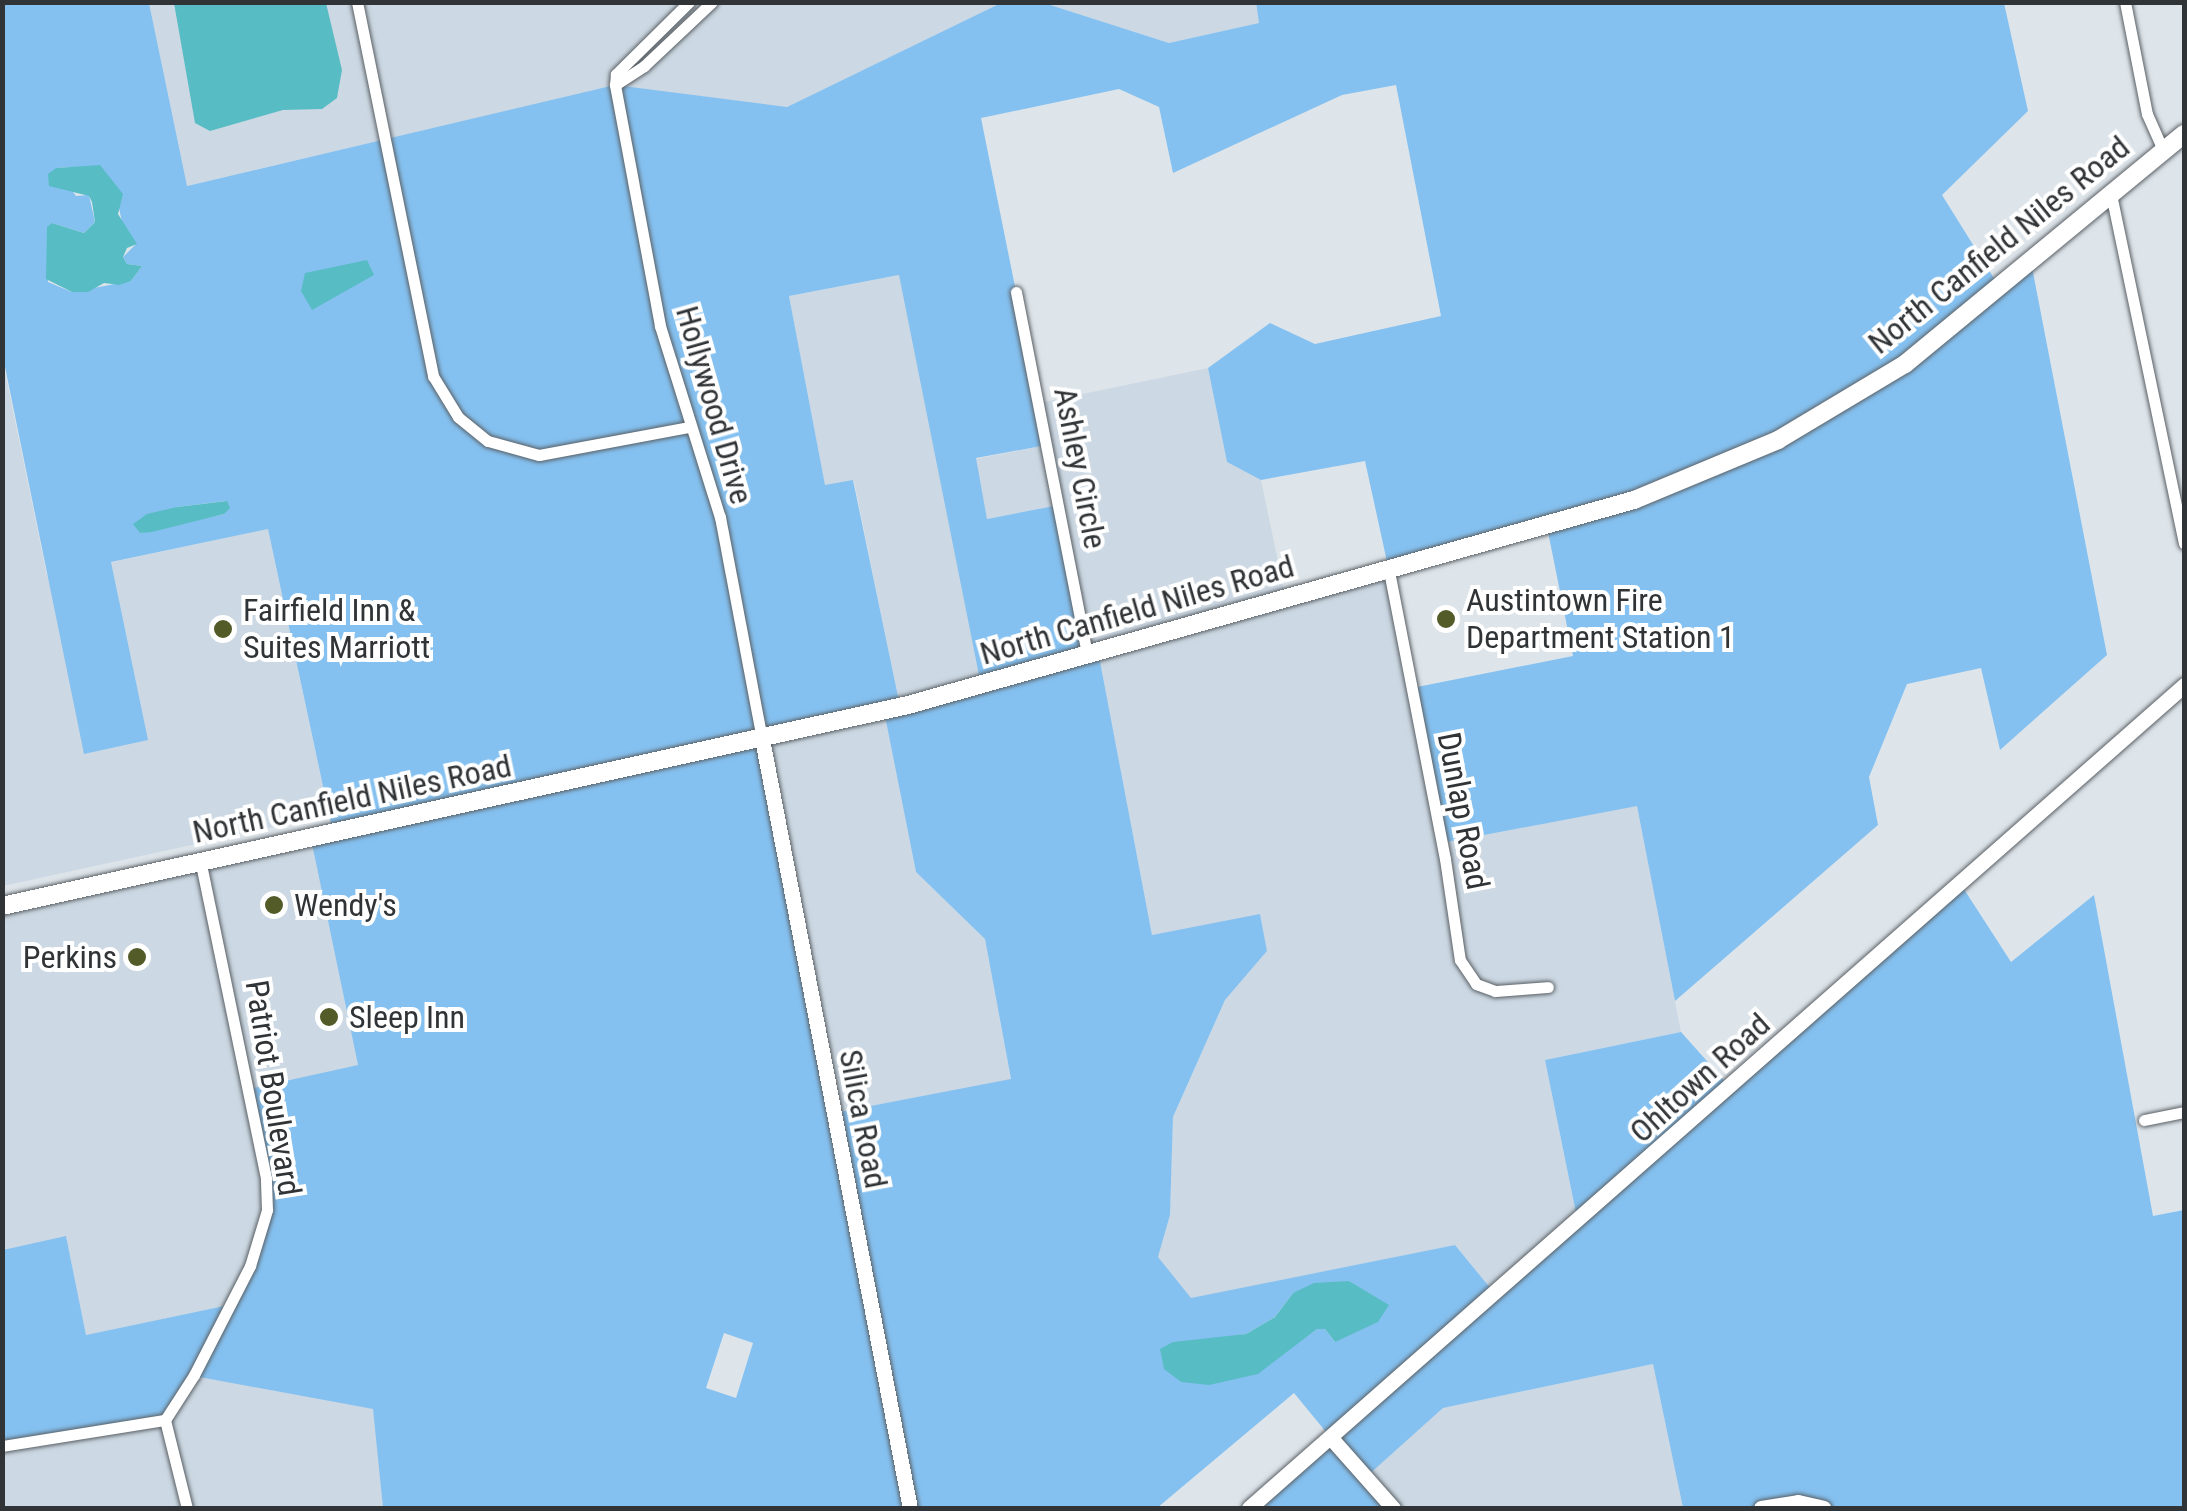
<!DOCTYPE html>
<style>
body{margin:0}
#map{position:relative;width:2187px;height:1511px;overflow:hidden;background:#dee5ea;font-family:"Roboto Condensed",sans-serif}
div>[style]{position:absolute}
.built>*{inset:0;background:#ccd8e3}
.green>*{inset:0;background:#85c1f0}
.water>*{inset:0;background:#58bcc4}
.roads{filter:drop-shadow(0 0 2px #5a6065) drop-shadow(0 0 2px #5a6065)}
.minor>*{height:11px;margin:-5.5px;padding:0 5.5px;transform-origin:5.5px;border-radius:5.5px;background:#fff}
.tertiary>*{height:15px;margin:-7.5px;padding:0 7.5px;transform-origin:7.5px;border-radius:7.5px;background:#fff}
.secondary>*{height:18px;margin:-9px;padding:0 9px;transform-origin:9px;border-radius:9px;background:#fff}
.dots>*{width:28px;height:28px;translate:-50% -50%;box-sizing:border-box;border:5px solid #fff;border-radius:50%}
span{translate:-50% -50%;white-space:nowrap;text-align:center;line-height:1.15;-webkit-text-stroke:8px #fff;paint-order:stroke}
.street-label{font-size:32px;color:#313436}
.poi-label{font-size:32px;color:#313436}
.left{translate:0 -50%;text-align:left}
.right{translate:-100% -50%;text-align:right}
.frame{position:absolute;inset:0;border:5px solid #313436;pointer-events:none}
</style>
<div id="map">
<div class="built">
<div style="clip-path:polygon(149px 3px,1001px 3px,787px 107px,614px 86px,186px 186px)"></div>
<div style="clip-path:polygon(1044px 3px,1256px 3px,1260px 23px,1169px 43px)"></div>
<div style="clip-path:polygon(900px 275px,982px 685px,900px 707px,854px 481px,825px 486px,789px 296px)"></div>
<div style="clip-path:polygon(2px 357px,47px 576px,268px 529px,329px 815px,3px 886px)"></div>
<div style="clip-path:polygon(1208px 368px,1227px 462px,1261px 480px,1286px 599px,1389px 571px,1442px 843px,1637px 805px,1681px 1032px,1545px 1060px,1578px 1223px,1496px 1295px,1455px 1245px,1191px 1299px,1158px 1257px,1170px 1215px,1173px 1117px,1225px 1000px,1267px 951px,1260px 915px,1152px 935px,1098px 652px,1087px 654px,1059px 505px,987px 519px,975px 459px,1047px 445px,1039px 403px)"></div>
<div style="clip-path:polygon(884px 711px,916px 872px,985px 939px,1011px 1080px,834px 1113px,762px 739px)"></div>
<div style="clip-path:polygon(311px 839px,358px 1065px,267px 1210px,230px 1305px,86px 1335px,66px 1237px,3px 1250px,2px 906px)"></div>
<div style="clip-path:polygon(1653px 1364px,1683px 1508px,1393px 1508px,1365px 1477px,1443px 1408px)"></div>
<div style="clip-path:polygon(194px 1375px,374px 1409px,383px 1508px,3px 1508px,3px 1446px)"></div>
</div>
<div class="green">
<div style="clip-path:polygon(evenodd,1256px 2px,2004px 3px,2028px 111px,1942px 195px,2000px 288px,2031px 262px,2107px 655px,2000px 750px,1981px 668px,1907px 684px,1869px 777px,1878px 825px,1675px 1001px,1637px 806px,1442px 843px,1412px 688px,1573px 656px,1547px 527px,1389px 571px,1365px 461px,1261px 480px,1227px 462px,1208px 368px,1270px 323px,1315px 344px,1441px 316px,1396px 85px,1342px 95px,1173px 173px,1159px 107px,1119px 89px,981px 118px,1047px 445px,976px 458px,987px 519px,1059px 505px,1087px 654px,1098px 651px,1152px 935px,1260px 914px,1267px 951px,1225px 1000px,1173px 1117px,1170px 1215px,1158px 1257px,1191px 1298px,1455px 1245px,1496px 1295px,1578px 1223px,1545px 1060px,1681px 1032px,1731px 1088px,1960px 883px,2011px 962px,2094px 895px,2153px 1216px,2184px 1210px,2184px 1508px,1683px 1508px,1653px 1364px,1443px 1408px,1366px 1477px,1393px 1508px,1249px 1508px,1331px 1438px,1294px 1393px,1157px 1508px,383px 1508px,373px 1409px,194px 1376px,165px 1420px,3px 1446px,3px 1250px,66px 1236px,86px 1335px,229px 1305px,267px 1210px,249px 1089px,358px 1065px,311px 839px,333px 833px,268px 529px,111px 562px,148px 740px,84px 754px,3px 357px,3px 3px,149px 3px,187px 186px,615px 85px,787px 107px,1001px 3px,1044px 3px,1169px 43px,1259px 23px,1256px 2px,73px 167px,118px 204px,123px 226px,136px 244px,123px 257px,127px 264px,142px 266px,131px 281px,72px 292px,48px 282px,52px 223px,84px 233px,95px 222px,89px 195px,76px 196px,56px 168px,73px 167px,1256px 2px,899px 275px,981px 685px,900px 706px,853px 480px,825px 485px,789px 296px,899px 275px,1256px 2px,226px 501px,224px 514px,140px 533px,177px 507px,226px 501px,1256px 2px,884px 711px,916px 872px,985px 939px,1011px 1079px,834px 1113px,762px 740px,884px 711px,1256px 2px,1349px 1281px,1371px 1297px,1335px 1342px,1325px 1329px,1317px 1329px,1289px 1349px,1181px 1382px,1173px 1372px,1211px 1340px,1246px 1334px,1275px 1317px,1293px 1293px,1349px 1281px,1256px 2px,724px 1333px,753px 1343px,736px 1398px,706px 1388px,724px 1333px)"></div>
</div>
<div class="water">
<div style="clip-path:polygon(174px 3px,326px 3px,342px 70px,337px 98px,322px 109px,283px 110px,210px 131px,195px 123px)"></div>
<div style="clip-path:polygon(100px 165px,123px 194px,118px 214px,137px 244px,127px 248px,123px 257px,127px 264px,142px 266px,131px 281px,119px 285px,104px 283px,88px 292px,72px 292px,46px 279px,47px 227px,52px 223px,84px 233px,95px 222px,92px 202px,89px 196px,49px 186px,48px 174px,56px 168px)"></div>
<div style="clip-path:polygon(367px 260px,374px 275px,312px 310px,301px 291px,305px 273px)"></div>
<div style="clip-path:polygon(227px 501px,230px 508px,224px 514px,152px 532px,140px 533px,133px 524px,147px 514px,177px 507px)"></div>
<div style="clip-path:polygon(1349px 1281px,1389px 1305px,1378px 1322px,1335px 1342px,1325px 1329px,1317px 1329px,1258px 1374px,1209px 1385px,1181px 1382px,1164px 1369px,1160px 1349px,1173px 1342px,1246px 1334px,1275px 1317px,1293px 1293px,1314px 1283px)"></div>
</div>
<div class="roads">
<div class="minor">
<div style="left:357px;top:2px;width:382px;rotate:78.5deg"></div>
<div style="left:433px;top:376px;width:48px;rotate:58.6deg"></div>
<div style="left:458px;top:417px;width:38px;rotate:39deg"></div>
<div style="left:488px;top:441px;width:53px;rotate:15.4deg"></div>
<div style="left:539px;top:455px;width:153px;rotate:-10.6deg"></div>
<div style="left:689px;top:2px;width:103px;rotate:135.4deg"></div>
<div style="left:616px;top:74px;width:11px;rotate:95deg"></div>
<div style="left:615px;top:85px;width:35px;rotate:-33deg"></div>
<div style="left:644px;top:66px;width:93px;rotate:-43.3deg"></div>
<div style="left:2125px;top:2px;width:114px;rotate:78.9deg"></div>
<div style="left:2147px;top:114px;width:39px;rotate:66deg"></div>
<div style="left:615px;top:85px;width:245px;rotate:79.4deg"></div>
<div style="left:660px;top:326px;width:200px;rotate:72.6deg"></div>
<div style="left:720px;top:517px;width:226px;rotate:79.3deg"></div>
<div style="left:2111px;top:194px;width:357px;rotate:78.2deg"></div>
<div style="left:1016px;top:292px;width:369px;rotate:78.9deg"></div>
<div style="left:1389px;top:571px;width:293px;rotate:79deg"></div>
<div style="left:1445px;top:859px;width:102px;rotate:81.6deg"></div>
<div style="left:1460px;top:960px;width:29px;rotate:56deg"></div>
<div style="left:1476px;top:984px;width:20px;rotate:20deg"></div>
<div style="left:1495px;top:991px;width:53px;rotate:-4.3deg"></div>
<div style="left:2144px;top:1120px;width:41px;rotate:-11.3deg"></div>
<div style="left:165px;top:1420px;width:54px;rotate:-57.2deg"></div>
<div style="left:194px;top:1375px;width:123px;rotate:-62.8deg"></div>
<div style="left:250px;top:1266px;width:59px;rotate:-73.1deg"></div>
<div style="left:267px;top:1210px;width:32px;rotate:-92deg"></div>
<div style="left:266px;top:1178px;width:322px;rotate:-101.7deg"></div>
<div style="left:165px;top:1420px;width:91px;rotate:76deg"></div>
<div style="left:2px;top:1446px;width:165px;rotate:-9.1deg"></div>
</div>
<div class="tertiary">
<div style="left:762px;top:739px;width:783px;rotate:79.11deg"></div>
<div style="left:1331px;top:1438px;width:94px;rotate:48.5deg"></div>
<div style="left:1249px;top:1508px;width:1246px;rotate:-41.35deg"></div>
<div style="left:1761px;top:1508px;width:37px;rotate:-9deg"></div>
<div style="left:1798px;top:1502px;width:26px;rotate:13deg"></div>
</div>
<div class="secondary">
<div style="left:2px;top:906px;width:928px;rotate:-12.51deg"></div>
<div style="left:908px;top:705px;width:754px;rotate:-15.77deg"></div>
<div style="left:1634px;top:500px;width:156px;rotate:-22.6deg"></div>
<div style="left:1778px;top:440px;width:148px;rotate:-30.9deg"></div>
<div style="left:1905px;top:364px;width:362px;rotate:-39.5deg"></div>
</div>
</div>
<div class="dots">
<div style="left:1446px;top:619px;background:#535b29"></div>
<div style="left:223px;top:629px;background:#535b29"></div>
<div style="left:274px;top:905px;background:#535b29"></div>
<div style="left:137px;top:957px;background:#535b29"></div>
<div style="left:329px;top:1017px;background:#535b29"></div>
</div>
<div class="street-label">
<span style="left:1999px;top:245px;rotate:-39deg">North Canfield Niles Road</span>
<span style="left:714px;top:405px;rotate:74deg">Hollywood Drive</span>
<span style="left:1080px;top:468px;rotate:79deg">Ashley Circle</span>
<span style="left:1137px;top:610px;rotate:-16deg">North Canfield Niles Road</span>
<span style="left:352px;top:799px;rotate:-12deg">North Canfield Niles Road</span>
<span style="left:1463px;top:811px;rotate:79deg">Dunlap Road</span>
<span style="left:1700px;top:1078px;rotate:-42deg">Ohltown Road</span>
<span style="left:273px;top:1088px;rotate:81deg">Patriot Boulevard</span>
<span style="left:863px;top:1119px;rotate:79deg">Silica Road</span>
</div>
<div class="poi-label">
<span class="left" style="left:1466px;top:619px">Austintown Fire<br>Department Station 1</span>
<span class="left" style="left:243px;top:629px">Fairfield Inn &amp;<br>Suites Marriott</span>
<span class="left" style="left:294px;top:905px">Wendy's</span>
<span class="right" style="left:117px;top:957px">Perkins</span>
<span class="left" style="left:349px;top:1017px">Sleep Inn</span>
</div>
<div class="frame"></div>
</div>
